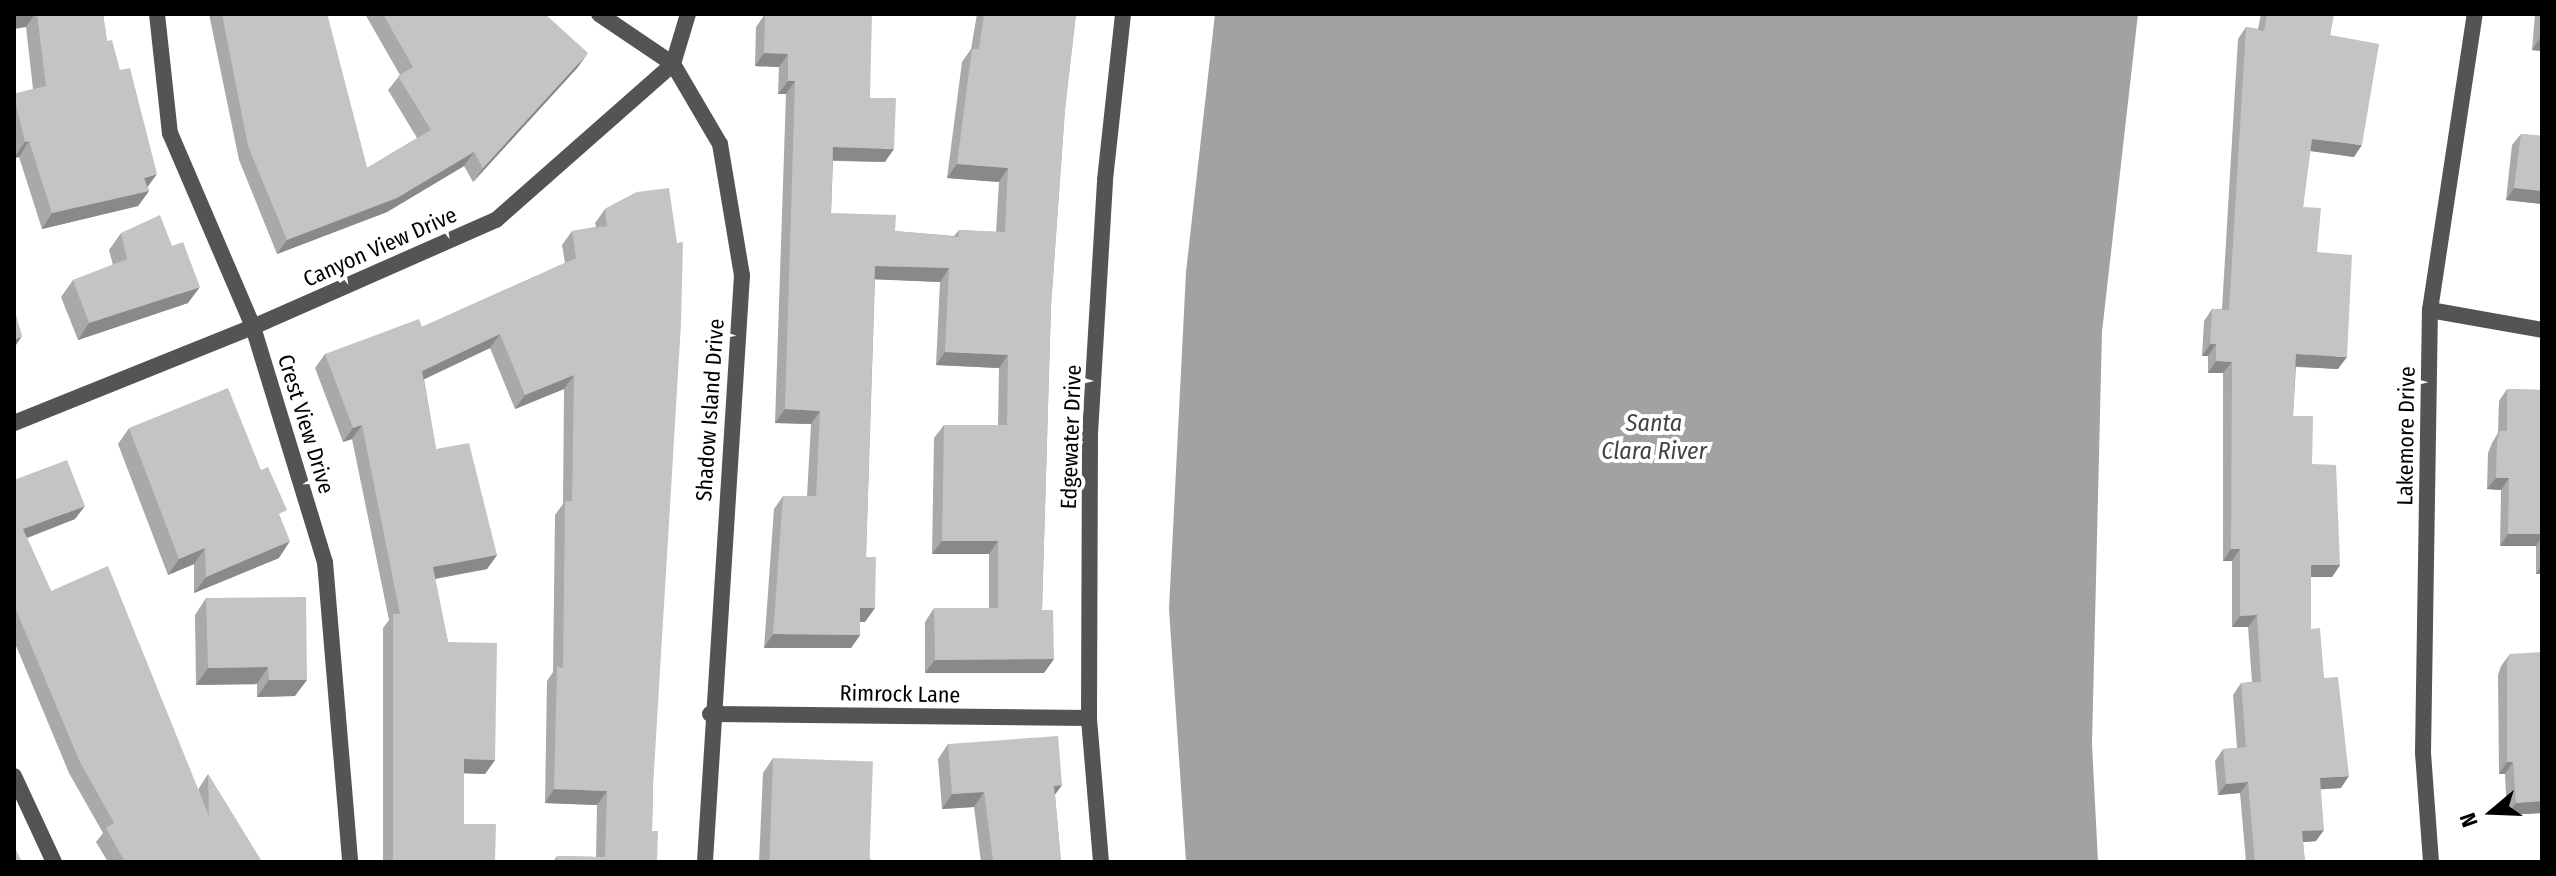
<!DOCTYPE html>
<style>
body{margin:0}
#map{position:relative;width:2556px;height:876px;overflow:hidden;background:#fff;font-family:"Fira Sans Condensed",sans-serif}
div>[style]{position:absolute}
.water>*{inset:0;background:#a2a2a2}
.minor>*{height:16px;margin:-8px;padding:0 8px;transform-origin:8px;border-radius:8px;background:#545454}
.wall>*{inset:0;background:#a9a9a9}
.shaded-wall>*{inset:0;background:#898989}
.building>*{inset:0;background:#c4c4c4;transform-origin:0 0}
span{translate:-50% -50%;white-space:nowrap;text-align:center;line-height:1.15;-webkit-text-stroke:8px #fff;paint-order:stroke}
.street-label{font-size:22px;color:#000}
.water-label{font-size:24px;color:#434343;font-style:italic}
.frame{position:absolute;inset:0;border:16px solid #000;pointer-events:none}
.north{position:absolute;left:2452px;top:772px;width:80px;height:80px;-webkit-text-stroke:6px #fff;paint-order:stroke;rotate:251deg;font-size:22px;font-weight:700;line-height:32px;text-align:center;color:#000}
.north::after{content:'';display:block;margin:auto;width:28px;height:36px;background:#000;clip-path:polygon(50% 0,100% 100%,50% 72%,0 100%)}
</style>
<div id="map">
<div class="water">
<div style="clip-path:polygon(1215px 14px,2138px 14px,2102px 332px,2092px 744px,2098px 862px,1186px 862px,1169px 609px,1186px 272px)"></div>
</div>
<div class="minor">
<div style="left:157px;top:14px;width:120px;rotate:83.8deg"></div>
<div style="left:170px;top:133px;width:211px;rotate:66.8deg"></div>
<div style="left:253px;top:327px;width:246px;rotate:73deg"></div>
<div style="left:325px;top:562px;width:301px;rotate:85.2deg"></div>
<div style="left:599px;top:14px;width:89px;rotate:34deg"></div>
<div style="left:673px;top:64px;width:93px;rotate:59.6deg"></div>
<div style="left:720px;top:144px;width:133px;rotate:80.5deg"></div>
<div style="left:742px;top:275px;width:588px;rotate:93.61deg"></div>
<div style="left:2430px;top:310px;width:114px;rotate:10.1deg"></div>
<div style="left:14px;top:423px;width:258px;rotate:-21.9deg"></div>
<div style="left:253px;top:327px;width:266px;rotate:-23.8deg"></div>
<div style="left:496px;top:220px;width:236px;rotate:-41.4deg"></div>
<div style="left:673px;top:64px;width:52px;rotate:-73.3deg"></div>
<div style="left:710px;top:714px;width:379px;rotate:0.6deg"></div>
<div style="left:14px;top:776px;width:95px;rotate:65.1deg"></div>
<div style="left:1101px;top:862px;width:144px;rotate:-94.8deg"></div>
<div style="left:1089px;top:718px;width:284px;rotate:-89.8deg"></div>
<div style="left:1090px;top:434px;width:254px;rotate:-86.6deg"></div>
<div style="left:1105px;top:180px;width:167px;rotate:-83.8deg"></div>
<div style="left:2431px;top:862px;width:109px;rotate:-94.2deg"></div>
<div style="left:2423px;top:753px;width:443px;rotate:-89.1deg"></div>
<div style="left:2430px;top:310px;width:299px;rotate:-81.4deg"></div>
</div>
<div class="wall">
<div style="clip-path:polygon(14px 14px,103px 14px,107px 41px,149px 191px,138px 206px,42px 229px,19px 157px,14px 158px,14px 94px,33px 89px,26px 27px)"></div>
<div style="clip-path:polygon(209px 14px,327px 14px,367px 168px,417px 138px,388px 90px,400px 75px,365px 14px,545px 14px,578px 67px,473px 182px,464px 166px,387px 212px,277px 254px,239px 160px)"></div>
<div style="clip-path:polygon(765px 14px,870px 98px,885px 162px,833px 161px,831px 213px,895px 231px,954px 236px,959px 230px,996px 232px,999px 182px,947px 178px,962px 62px,971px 49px,977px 14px,1076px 14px,1065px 109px,1051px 306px,1042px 610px,1044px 673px,925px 673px,925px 622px,934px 608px,989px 608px,989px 554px,932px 554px,934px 438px,944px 425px,998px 425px,999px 368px,936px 365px,940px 282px,875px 279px,866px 557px,865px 622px,860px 622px,860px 635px,851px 648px,764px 648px,774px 509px,783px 496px,807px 496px,811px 424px,775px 423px,786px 94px,778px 94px,779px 67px,755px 66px,756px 27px)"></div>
<div style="clip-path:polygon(2261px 14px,2334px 14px,2330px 35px,2354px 157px,2310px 151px,2303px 207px,2317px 252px,2338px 369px,2296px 367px,2293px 416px,2312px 464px,2340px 565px,2332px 577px,2311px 577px,2311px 629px,2324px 678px,2341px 788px,2321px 789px,2316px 841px,2303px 842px,2305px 862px,2246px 862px,2240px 793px,2218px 795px,2215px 761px,2223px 749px,2237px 748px,2233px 695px,2241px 683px,2252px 682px,2248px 627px,2232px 627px,2232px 561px,2223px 561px,2223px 373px,2208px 373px,2208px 356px,2202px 356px,2204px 321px,2212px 309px,2222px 309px,2238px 39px,2246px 27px,2258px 29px)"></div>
<div style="clip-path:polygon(2535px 14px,2542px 14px,2542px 51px,2532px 50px)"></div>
<div style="clip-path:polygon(2521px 134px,2542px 136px,2542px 204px,2506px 200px,2512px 145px)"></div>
<div style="clip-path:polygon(637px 192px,653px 787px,652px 831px,657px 862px,553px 862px,557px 856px,596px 857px,597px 805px,545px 803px,547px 681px,553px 672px,555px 515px,563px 504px,564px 389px,515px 409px,490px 348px,424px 379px,436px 449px,497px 555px,487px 569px,435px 579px,448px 642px,495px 760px,485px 774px,464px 773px,464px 824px,495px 862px,383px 862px,383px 628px,389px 620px,352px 439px,343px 442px,315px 368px,325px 354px,422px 327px,565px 263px,562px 245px,572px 231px,596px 227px,595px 223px,605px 209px)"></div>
<div style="clip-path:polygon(121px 233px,188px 303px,78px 340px,61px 297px,73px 280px,113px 265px,109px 250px)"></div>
<div style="clip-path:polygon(2507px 389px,2542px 390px,2542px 574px,2536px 574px,2536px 546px,2500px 546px,2501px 490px,2487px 489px,2488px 453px,2492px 443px,2498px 433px,2499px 401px)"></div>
<div style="clip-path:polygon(129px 428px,281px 518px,279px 558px,194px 593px,194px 564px,168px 575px,118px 444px)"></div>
<div style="clip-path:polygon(14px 480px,75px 519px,27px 538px,51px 591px,199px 790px,199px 788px,208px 774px,262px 862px,108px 862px,96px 842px,103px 833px,69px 773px,14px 641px)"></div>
<div style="clip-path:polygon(206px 598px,295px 696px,257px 697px,257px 684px,196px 685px,195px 615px)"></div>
<div style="clip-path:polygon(2510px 654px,2542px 813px,2507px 815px,2505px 774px,2499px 774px,2498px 675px,2501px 666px)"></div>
<div style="clip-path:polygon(948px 744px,1062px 785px,1055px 794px,1061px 862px,981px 862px,974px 807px,942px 809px,938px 759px)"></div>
<div style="clip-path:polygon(773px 758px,873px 862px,759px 862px,763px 773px)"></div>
</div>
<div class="shaded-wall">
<div style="clip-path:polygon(20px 14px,35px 14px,26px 27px,14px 29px,14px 15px)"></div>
<div style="clip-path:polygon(2540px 38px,2542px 38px,2542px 51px,2532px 50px)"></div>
<div style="clip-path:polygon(588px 53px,578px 67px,473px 182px,483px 168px)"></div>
<div style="clip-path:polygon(764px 53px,788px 54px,779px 67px,755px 66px)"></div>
<div style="clip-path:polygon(788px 81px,795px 81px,786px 94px,778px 94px)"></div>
<div style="clip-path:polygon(2312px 139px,2362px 145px,2354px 157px,2304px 150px)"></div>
<div style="clip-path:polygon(29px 141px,19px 157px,14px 158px,25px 142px)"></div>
<div style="clip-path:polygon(833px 147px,894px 149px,885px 162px,824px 160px)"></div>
<div style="clip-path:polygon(474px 152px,464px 166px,387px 212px,277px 254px,287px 240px)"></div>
<div style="clip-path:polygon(957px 164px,1008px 168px,999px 182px,947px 178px)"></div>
<div style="clip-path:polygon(157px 174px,146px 189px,144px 178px)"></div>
<div style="clip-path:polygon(2514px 188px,2542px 191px,2542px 204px,2506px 200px)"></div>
<div style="clip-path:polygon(149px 191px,138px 206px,42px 229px,52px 213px)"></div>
<div style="clip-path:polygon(875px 266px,949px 268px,940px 282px,866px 279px)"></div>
<div style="clip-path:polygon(200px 287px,188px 303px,78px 340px,89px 323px)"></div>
<div style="clip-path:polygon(500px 334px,490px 348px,412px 385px,422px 371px)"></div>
<div style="clip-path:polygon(22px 336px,14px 348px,14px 340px)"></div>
<div style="clip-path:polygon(2210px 344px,2216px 344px,2208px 356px,2202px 356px)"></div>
<div style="clip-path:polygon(945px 352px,1008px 355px,999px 368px,936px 365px)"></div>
<div style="clip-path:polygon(2296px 354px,2347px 357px,2338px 369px,2288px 366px)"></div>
<div style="clip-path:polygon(2216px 361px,2232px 362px,2223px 373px,2208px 373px)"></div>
<div style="clip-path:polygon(574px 375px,564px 389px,515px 409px,525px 395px)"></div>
<div style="clip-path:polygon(785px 409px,820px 411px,811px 424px,775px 423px)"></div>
<div style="clip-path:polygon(362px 425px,352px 439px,343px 442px,353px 428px)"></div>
<div style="clip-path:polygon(2496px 478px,2509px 478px,2501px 490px,2487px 489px)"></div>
<div style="clip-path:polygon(85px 506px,75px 519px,14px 543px,23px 529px)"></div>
<div style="clip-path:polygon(2508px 534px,2542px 534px,2542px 537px,2536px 546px,2500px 546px)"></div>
<div style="clip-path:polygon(290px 541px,279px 558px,194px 593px,206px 577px)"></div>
<div style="clip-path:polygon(942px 541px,998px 541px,989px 554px,932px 554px)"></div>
<div style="clip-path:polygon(205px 548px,194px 564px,168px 575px,179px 559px)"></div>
<div style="clip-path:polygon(2231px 549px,2240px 549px,2232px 561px,2223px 561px)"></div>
<div style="clip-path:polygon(497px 555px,487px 569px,423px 581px,433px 567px)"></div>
<div style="clip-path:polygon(2311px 565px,2340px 565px,2332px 577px,2303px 577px)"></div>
<div style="clip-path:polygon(2542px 565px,2542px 574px,2536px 574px)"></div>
<div style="clip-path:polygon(860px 608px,875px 608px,865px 622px,851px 621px)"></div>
<div style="clip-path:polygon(2257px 615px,2248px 627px,2232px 627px,2240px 616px)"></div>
<div style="clip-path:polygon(773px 634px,860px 635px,851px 648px,764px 648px)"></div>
<div style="clip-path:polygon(1054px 659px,1044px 673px,925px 673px,935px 660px)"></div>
<div style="clip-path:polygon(268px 667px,257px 684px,196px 685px,208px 668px)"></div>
<div style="clip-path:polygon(269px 680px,307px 680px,295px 696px,257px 697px)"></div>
<div style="clip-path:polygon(464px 759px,495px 760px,485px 774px,454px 773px)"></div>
<div style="clip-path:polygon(2507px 762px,2513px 762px,2505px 774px,2499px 774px)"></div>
<div style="clip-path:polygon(2349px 776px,2341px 788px,2311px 790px,2320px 778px)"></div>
<div style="clip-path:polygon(2248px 782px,2240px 793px,2218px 795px,2226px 784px)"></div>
<div style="clip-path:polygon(1062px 785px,1051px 800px,1054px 786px)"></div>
<div style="clip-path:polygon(554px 789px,607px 791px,597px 805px,545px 803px)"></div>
<div style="clip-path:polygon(984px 792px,974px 807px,942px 809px,952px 794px)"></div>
<div style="clip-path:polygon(2542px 801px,2542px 813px,2507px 815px,2516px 803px)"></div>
<div style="clip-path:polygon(2324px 830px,2316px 841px,2294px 843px,2302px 831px)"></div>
</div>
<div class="building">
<div style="clip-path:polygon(37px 14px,103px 14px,107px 41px,112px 40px,120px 70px,130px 68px,157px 174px,144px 178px,149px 191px,52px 213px,29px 141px,25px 142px,14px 96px,14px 94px,46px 86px)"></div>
<div style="clip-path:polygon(222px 14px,327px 14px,367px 168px,431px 130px,398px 76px,413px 67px,383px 14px,545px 14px,588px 53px,483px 168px,474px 152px,397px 198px,287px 240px,248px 146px)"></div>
<div style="clip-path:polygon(765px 14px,872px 14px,870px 98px,896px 98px,894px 149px,833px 147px,831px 213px,896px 215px,895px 231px,959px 237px,959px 230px,1005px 232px,1008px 168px,957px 164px,972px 49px,979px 49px,984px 14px,1076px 14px,1065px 109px,1051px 306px,1042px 610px,1053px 610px,1054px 659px,935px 660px,934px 608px,998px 608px,998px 541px,942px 541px,944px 425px,1007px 425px,1008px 355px,945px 352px,949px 268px,875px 266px,866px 557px,876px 557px,875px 608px,860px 608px,860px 635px,773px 634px,783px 496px,816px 496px,820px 411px,785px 409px,795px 81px,788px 81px,788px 54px,764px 53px)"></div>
<div style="clip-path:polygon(2267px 14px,2334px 14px,2330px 35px,2379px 44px,2362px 145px,2312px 139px,2303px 207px,2321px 208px,2317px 252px,2352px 255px,2347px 357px,2296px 354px,2293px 416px,2313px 416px,2312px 464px,2336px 465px,2340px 565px,2311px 565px,2311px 629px,2320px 628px,2324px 678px,2338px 677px,2349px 776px,2320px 778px,2324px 830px,2302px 831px,2305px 862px,2255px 862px,2248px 782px,2226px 784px,2223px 749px,2246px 747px,2241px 683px,2261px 682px,2257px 615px,2240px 616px,2240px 549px,2231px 549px,2232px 362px,2216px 361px,2216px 344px,2210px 344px,2212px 309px,2229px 310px,2246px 27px,2264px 31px)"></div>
<div style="clip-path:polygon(2542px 17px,2542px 38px,2540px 38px)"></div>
<div style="clip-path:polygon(2521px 134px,2542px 136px,2542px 191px,2514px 188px)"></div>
<div style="clip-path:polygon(669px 188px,677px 243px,683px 242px,681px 324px,653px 787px,652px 831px,658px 831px,657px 862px,557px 862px,557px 856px,605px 857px,607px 791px,554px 789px,557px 667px,563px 668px,565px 501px,572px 501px,574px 375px,525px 395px,500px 334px,422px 371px,436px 449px,469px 443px,497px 555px,433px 567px,448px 642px,497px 643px,495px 760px,464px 759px,464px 824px,496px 824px,495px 862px,393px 862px,393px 614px,400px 614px,362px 425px,353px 428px,325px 354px,419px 319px,422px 327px,576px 258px,572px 231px,607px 226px,605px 209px,637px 192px)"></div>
<div style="clip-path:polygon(160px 215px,172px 246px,183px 242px,200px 287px,89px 323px,73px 280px,127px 259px,121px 233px)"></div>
<div style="clip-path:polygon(14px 308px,22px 336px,14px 340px)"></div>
<div style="clip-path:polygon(228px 388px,261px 470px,268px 467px,287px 510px,279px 514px,290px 541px,206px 577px,205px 548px,179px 559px,129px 428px)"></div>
<div style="clip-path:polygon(2507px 389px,2542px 390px,2542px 534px,2508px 534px,2509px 478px,2496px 478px,2497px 441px,2500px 431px,2507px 431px)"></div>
<div style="clip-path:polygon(67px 460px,85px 506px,23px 529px,51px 591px,108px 566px,209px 816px,208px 774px,262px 862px,125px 862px,106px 828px,114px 823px,79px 760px,14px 605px,14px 480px)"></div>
<div style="clip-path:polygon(306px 597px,307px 680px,269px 680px,268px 667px,208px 668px,206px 598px)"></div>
<div style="clip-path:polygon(2542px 652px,2542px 801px,2516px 803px,2513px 762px,2507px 762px,2507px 663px,2510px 654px)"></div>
<div style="clip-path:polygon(1058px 736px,1062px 785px,1054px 786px,1061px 862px,987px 862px,993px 861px,984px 792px,952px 794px,948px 744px)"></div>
<div style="left:773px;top:758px;width:100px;height:104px;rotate:2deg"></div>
<div style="clip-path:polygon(14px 846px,22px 862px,14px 862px)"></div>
</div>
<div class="street-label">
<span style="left:380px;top:247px;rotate:-24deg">Canyon View Drive</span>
<span style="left:710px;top:410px;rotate:-86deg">Shadow Island Drive</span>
<span style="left:306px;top:424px;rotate:73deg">Crest View Drive</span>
<span style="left:2406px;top:436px;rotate:-89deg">Lakemore Drive</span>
<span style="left:1071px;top:437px;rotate:-88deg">Edgewater Drive</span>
<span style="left:900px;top:694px;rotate:1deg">Rimrock Lane</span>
</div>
<div class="water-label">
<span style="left:1654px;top:438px">Santa<br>Clara River</span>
</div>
<div class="frame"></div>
<div class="north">N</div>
</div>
